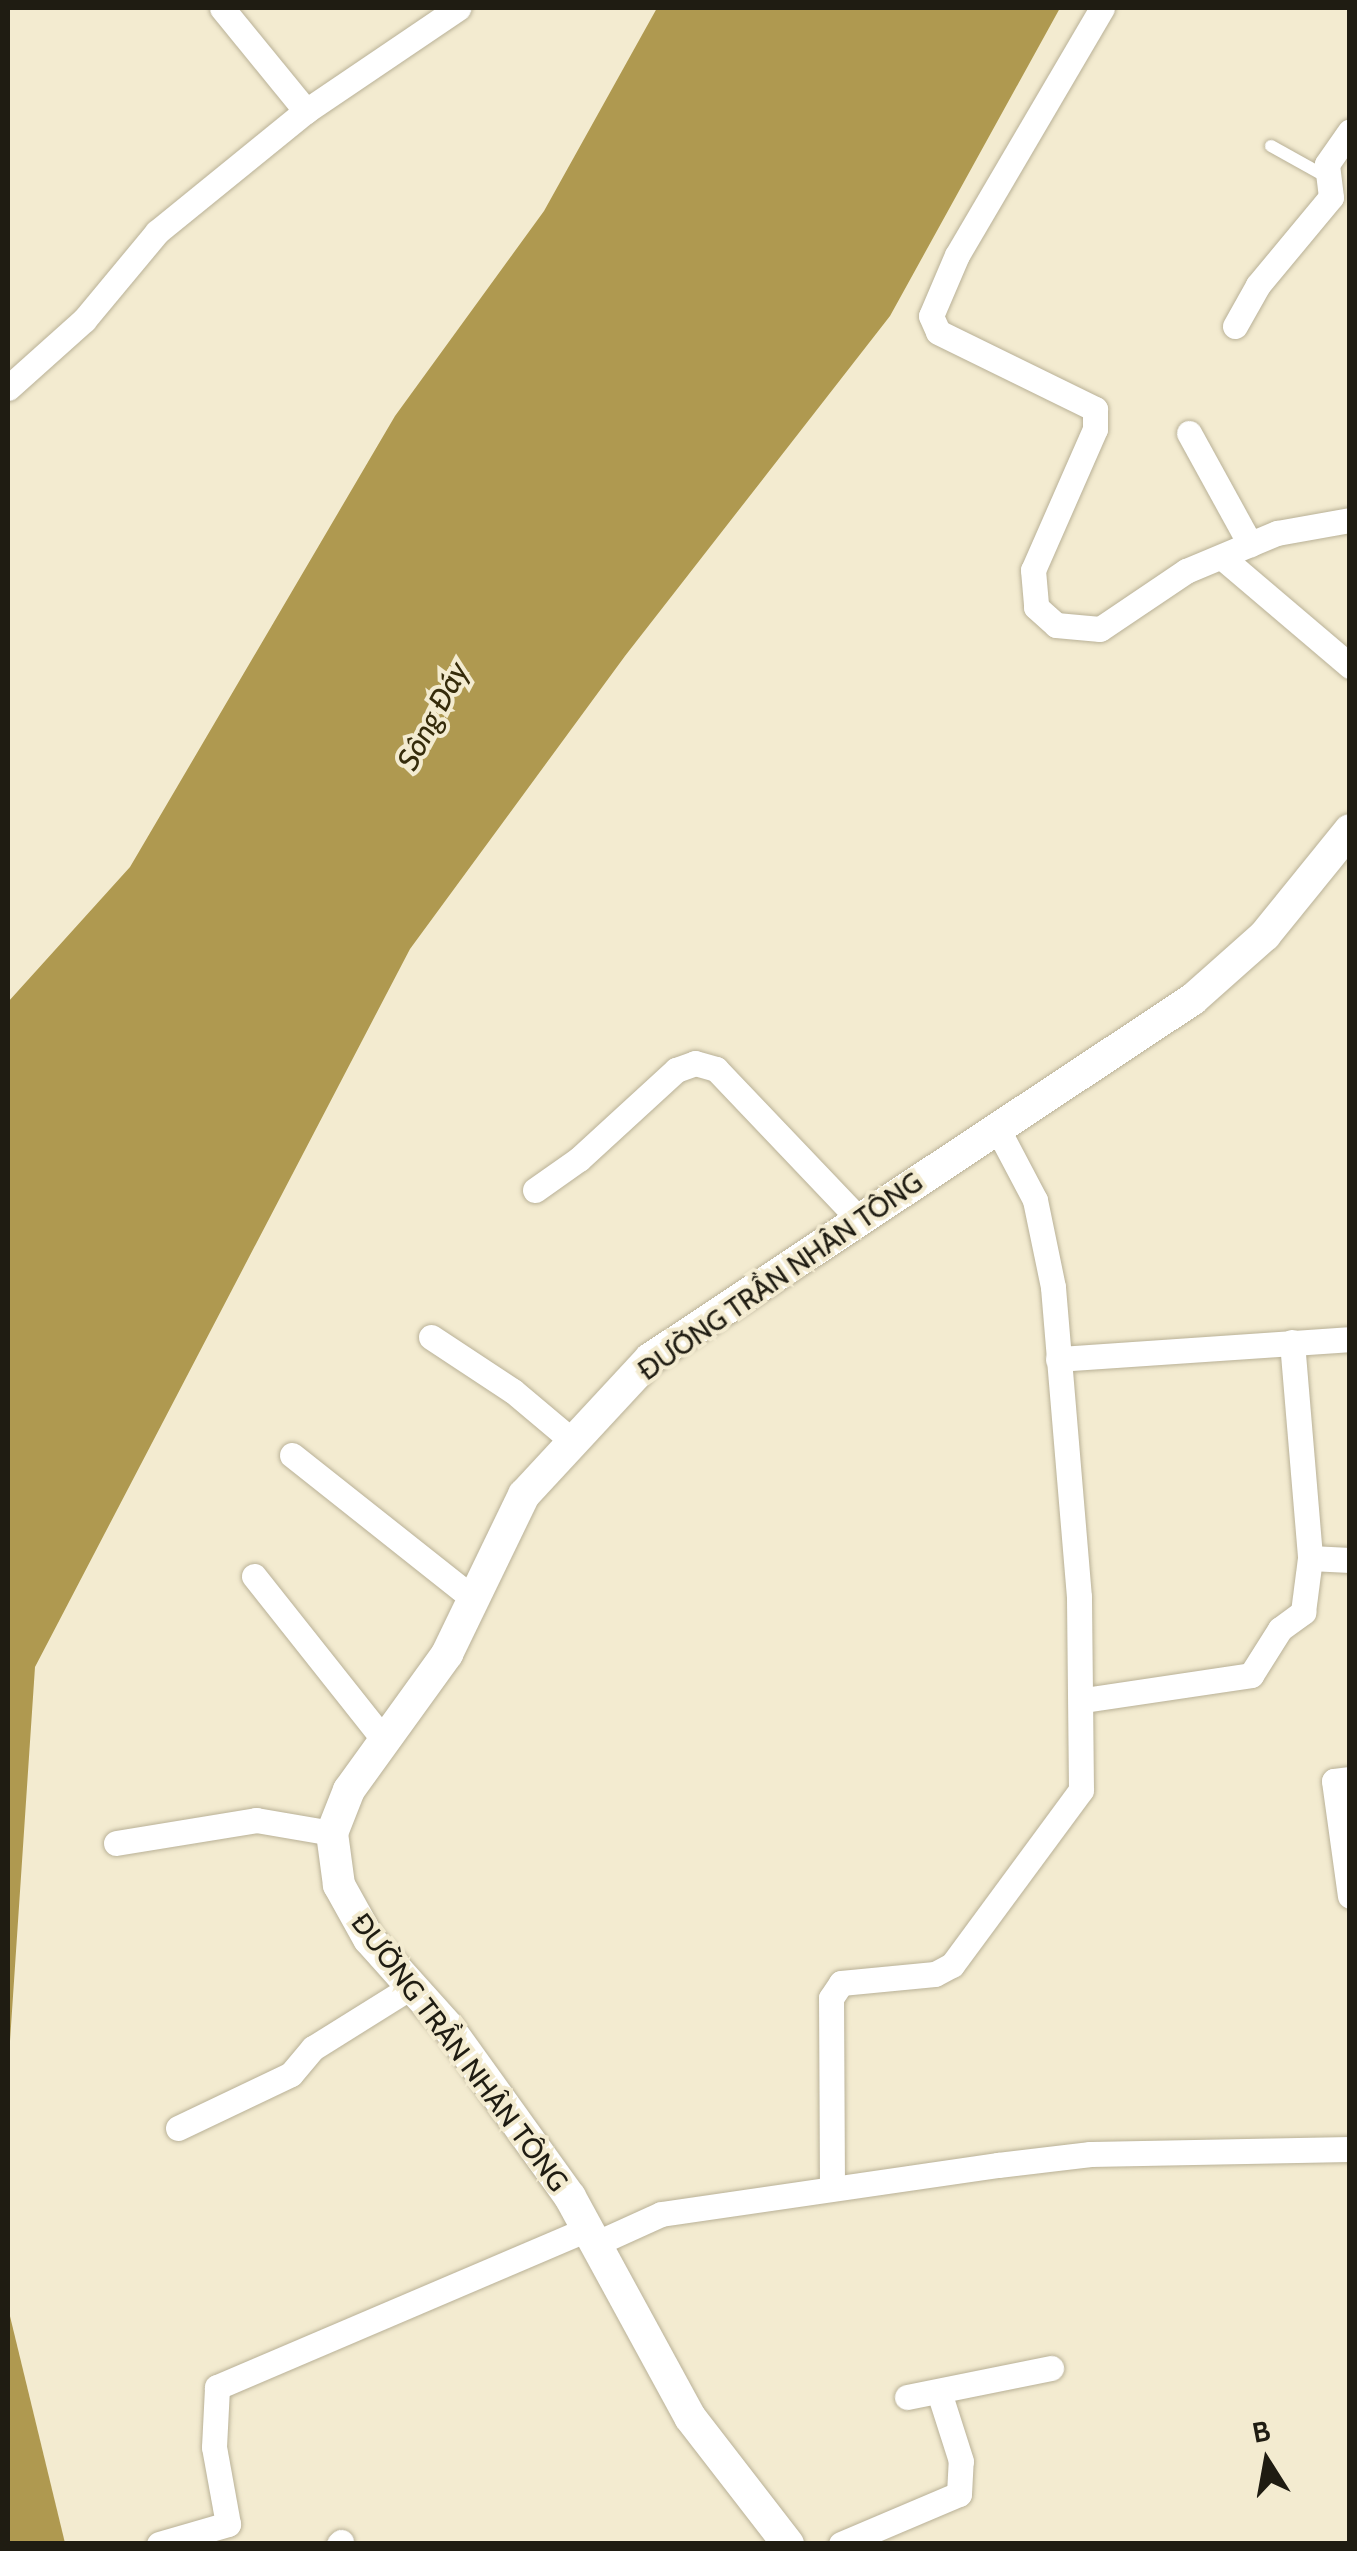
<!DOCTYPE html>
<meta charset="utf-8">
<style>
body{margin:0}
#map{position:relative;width:1357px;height:2551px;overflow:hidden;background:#f3ebd0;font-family:Cabin,sans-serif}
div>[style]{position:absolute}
.water>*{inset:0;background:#af9950}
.roads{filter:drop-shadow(0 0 2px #b9b197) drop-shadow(0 0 2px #b9b197)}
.service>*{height:12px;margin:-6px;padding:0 6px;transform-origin:6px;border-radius:6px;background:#fff}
.minor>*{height:25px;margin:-12.5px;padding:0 12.5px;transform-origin:12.5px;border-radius:12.5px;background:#fff}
.tertiary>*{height:32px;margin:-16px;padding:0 16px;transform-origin:16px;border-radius:16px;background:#fff}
span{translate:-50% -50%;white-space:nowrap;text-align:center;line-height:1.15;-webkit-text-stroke:8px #f3ebd0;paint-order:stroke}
.street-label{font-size:28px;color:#1f1c12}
.water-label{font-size:30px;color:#352b0a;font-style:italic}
.frame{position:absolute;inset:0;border:10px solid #1f1c12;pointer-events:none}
.north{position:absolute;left:1217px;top:2411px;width:100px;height:100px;-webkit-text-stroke:8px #f3ebd0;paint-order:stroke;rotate:349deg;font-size:28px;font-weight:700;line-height:40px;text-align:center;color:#1f1c12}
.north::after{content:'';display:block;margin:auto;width:35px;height:45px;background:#1f1c12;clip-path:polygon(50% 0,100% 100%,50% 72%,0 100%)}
</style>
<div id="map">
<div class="water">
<div style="clip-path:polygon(657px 8px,1060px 8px,890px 316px,625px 656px,410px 949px,35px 1667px,8px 2071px,8px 1002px,130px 867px,395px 416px,544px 211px)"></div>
<div style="clip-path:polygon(8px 2308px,65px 2543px,8px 2543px)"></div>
</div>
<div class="roads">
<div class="service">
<div style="left:1271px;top:146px;width:62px;rotate:29.1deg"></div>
</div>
<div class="minor">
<div style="left:222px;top:8px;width:133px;rotate:50.8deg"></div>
<div style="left:1102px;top:8px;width:286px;rotate:120.4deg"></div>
<div style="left:957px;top:255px;width:66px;rotate:113.1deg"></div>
<div style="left:931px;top:316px;width:17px;rotate:66deg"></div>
<div style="left:938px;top:332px;width:175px;rotate:26.1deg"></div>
<div style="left:1095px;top:409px;width:20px;rotate:90deg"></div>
<div style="left:1095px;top:429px;width:154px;rotate:113.7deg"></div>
<div style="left:1033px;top:570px;width:37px;rotate:85deg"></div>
<div style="left:1036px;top:607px;width:27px;rotate:42deg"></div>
<div style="left:1056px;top:625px;width:44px;rotate:5.2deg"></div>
<div style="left:1100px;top:629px;width:104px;rotate:-34deg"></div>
<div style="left:1186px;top:571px;width:99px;rotate:-22.7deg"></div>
<div style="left:1277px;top:533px;width:74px;rotate:-10.1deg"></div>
<div style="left:1235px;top:326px;width:47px;rotate:-60.7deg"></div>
<div style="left:1258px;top:285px;width:114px;rotate:-50.3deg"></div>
<div style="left:1331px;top:197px;width:33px;rotate:-97deg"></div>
<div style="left:1327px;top:164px;width:40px;rotate:-55.1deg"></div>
<div style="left:8px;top:388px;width:102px;rotate:-41.8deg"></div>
<div style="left:84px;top:320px;width:114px;rotate:-50.3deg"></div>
<div style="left:157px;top:232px;width:192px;rotate:-39.1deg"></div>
<div style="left:306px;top:111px;width:184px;rotate:-34.1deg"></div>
<div style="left:1189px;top:433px;width:127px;rotate:61.2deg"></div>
<div style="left:1223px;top:558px;width:167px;rotate:40.4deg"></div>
<div style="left:535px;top:1190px;width:54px;rotate:-35.2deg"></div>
<div style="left:579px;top:1159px;width:132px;rotate:-42.5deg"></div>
<div style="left:676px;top:1070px;width:20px;rotate:-20deg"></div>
<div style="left:695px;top:1063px;width:22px;rotate:16deg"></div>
<div style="left:716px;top:1069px;width:210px;rotate:46.4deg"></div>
<div style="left:431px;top:1337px;width:98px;rotate:33.4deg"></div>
<div style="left:513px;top:1391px;width:75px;rotate:40.1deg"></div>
<div style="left:1292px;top:1342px;width:217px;rotate:85.2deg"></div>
<div style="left:1310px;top:1558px;width:40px;rotate:2.9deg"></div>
<div style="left:1058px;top:1359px;width:293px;rotate:-3.9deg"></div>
<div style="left:292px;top:1455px;width:232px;rotate:38.4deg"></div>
<div style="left:254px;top:1576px;width:209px;rotate:51.6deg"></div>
<div style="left:1084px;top:1700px;width:169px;rotate:-8.5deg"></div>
<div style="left:1251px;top:1675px;width:54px;rotate:-57.8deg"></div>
<div style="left:1280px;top:1629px;width:29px;rotate:-36deg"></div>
<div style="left:1303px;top:1612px;width:54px;rotate:-82.6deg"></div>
<div style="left:1350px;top:1779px;width:16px;rotate:173deg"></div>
<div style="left:1334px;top:1781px;width:116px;rotate:82.1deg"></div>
<div style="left:116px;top:1843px;width:142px;rotate:-9.3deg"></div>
<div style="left:256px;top:1820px;width:77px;rotate:9.7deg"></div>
<div style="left:178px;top:2128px;width:125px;rotate:-25.5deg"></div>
<div style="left:291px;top:2074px;width:34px;rotate:-50deg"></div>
<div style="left:313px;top:2048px;width:113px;rotate:-32deg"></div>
<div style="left:832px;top:2185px;width:187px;rotate:-90.3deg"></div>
<div style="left:831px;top:1998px;width:18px;rotate:-56deg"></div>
<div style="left:841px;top:1983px;width:94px;rotate:-5.5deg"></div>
<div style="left:935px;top:1974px;width:19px;rotate:-28deg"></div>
<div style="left:952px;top:1965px;width:217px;rotate:-53.6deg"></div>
<div style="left:1081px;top:1790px;width:193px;rotate:-90.6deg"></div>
<div style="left:1079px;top:1597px;width:311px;rotate:-94.8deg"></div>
<div style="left:1053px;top:1287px;width:89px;rotate:-101.7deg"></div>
<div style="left:1035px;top:1200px;width:84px;rotate:-117.8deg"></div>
<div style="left:595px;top:2244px;width:72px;rotate:-24.4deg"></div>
<div style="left:661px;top:2214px;width:341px;rotate:-8.3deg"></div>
<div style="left:998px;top:2165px;width:93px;rotate:-6.8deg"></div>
<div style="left:1090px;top:2154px;width:260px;rotate:-1.1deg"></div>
<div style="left:907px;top:2397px;width:147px;rotate:-11.4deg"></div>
<div style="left:159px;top:2544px;width:72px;rotate:-16.2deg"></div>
<div style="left:228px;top:2524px;width:78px;rotate:-100.3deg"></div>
<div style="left:214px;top:2447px;width:60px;rotate:-87.1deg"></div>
<div style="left:217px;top:2387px;width:402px;rotate:-23.1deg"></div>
<div style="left:339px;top:2544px;width:3px;rotate:-45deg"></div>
<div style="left:841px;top:2544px;width:128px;rotate:-23deg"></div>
<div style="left:959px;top:2494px;width:33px;rotate:-87deg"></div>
<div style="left:961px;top:2461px;width:72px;rotate:-107.7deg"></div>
</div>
<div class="tertiary">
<div style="left:788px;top:2544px;width:160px;rotate:-127.7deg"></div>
<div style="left:690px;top:2417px;width:251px;rotate:-118.6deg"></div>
<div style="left:570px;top:2197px;width:209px;rotate:-125.7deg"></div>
<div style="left:448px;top:2027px;width:118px;rotate:-131.9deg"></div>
<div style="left:369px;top:1939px;width:62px;rotate:-119.1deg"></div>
<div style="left:339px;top:1885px;width:52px;rotate:-97.7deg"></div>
<div style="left:332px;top:1833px;width:46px;rotate:-68.4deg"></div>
<div style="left:349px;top:1790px;width:168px;rotate:-54.2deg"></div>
<div style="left:447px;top:1654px;width:177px;rotate:-64.2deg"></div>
<div style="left:524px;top:1495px;width:185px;rotate:-47.2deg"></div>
<div style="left:650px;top:1359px;width:651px;rotate:-33.54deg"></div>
<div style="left:1193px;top:999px;width:96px;rotate:-41.6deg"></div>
<div style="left:1265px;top:935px;width:135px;rotate:-51deg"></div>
</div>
</div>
<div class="street-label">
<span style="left:780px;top:1276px;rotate:-35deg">ĐƯỜNG TRẦN NHÂN TÔNG</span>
<span style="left:460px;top:2052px;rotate:53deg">ĐƯỜNG TRẦN NHÂN TÔNG</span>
</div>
<div class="water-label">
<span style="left:433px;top:716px;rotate:-62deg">Sông Đáy</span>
</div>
<div class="frame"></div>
<div class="north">B</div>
</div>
